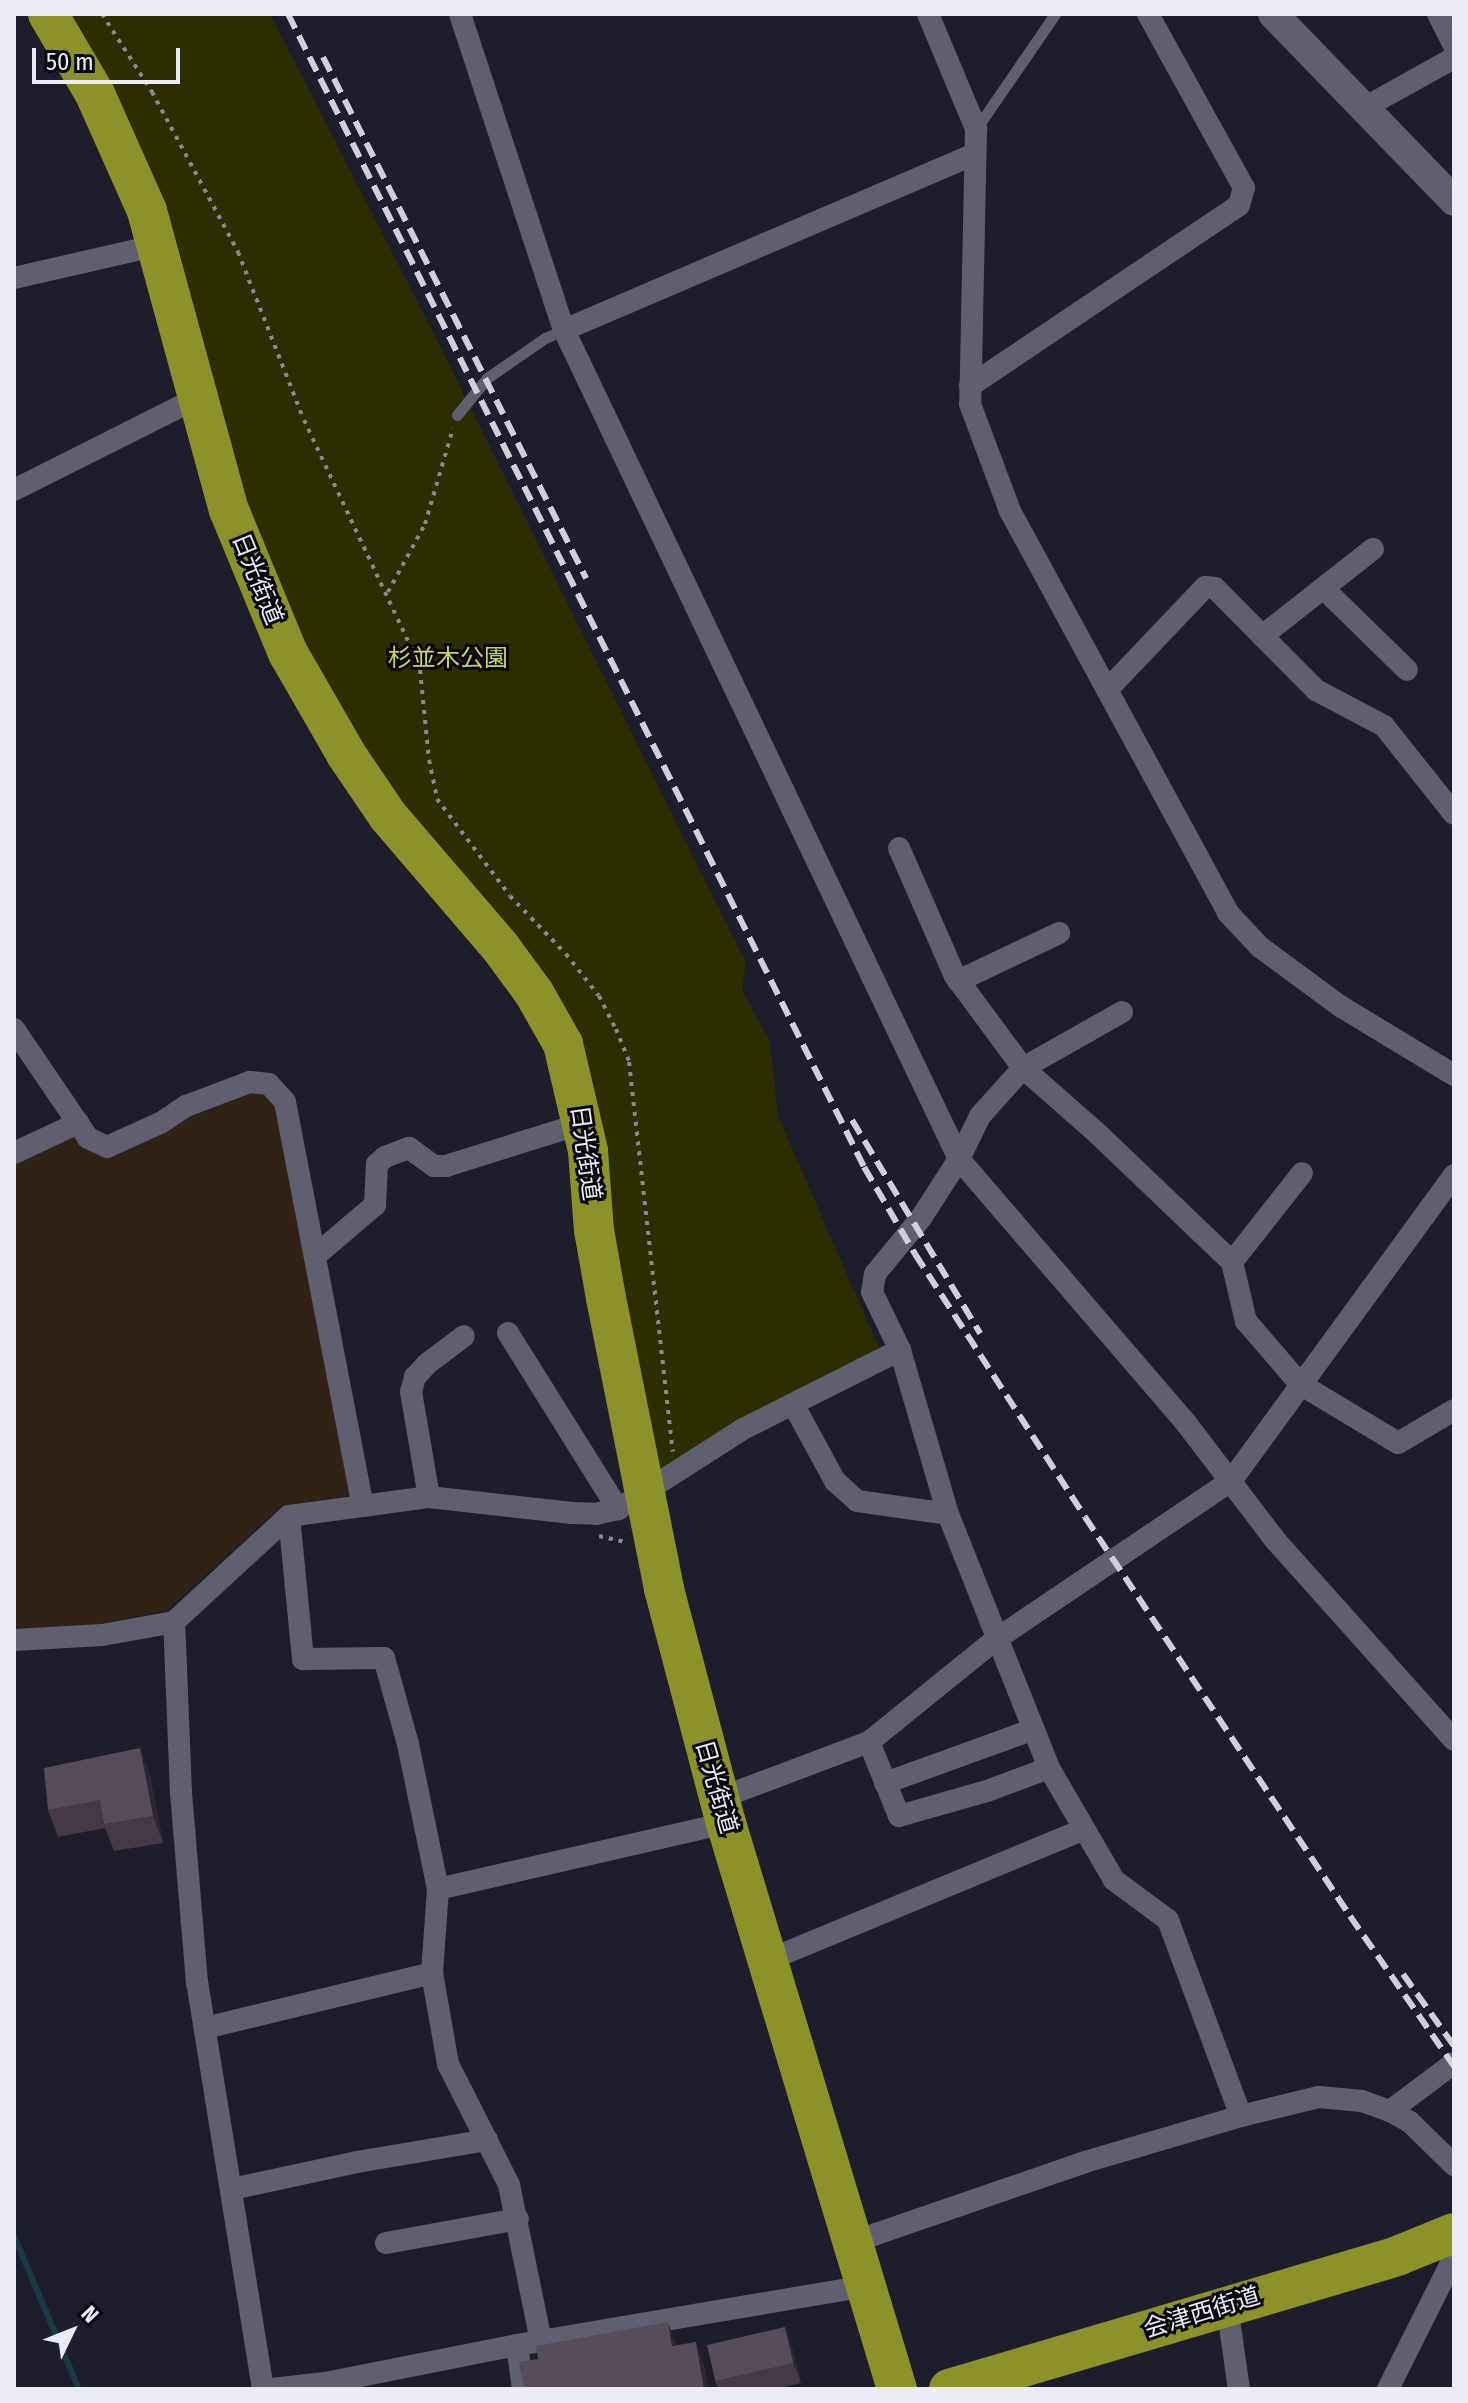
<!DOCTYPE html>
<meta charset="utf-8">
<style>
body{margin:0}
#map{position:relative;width:1468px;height:2403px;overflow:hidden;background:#1d1d2b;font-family:"Fira Sans Condensed","Noto Sans JP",sans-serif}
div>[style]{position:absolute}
.education>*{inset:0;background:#302316}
.green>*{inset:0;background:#2d2e00}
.stream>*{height:6px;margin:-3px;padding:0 3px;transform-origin:3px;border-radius:3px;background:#173b44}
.path>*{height:4px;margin-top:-2px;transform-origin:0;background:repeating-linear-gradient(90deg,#878894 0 4px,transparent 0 10px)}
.lane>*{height:11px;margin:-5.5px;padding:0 5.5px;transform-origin:5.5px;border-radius:5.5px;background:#5f5f70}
.street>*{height:22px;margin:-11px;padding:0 11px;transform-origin:11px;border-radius:11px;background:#5f5f70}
.secondary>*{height:30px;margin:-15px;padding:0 15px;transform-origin:15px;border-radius:15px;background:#5f5f70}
.highway>*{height:40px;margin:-20px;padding:0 20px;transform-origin:20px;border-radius:20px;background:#8c9129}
.rail>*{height:6px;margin-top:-3px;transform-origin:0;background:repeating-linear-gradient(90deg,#cfd0db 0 16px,transparent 0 24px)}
.wall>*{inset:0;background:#453946}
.shaded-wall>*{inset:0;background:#2e2633}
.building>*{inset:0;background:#574c59;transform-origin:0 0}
span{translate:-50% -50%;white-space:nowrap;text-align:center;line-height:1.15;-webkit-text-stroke:6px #08080e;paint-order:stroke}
.street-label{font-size:24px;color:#eaebf5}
.park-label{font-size:24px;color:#cfd45f}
.frame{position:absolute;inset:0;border:16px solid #eaebf5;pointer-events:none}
.north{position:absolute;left:32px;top:2291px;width:80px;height:80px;-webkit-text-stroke:6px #08080e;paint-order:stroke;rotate:47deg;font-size:22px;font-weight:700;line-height:32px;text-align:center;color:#eaebf5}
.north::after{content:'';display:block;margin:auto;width:28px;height:36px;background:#eaebf5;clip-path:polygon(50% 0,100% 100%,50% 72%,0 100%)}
.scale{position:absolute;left:32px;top:48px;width:148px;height:36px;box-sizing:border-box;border:4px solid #eaebf5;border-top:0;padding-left:10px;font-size:24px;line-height:28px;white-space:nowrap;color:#eaebf5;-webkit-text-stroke:6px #08080e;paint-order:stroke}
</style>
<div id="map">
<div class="education">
<div style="clip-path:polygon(253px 1091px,263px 1091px,282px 1109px,354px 1494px,281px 1506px,167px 1610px,95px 1625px,14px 1628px,14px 1164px,75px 1133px,82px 1148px,101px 1156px,187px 1116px)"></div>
</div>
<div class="green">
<div style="clip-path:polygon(58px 14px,270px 14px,437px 340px,746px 963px,742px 990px,770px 1042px,778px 1116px,879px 1348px,650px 1482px,590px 1112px,391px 813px,260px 572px)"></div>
</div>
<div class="stream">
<div style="left:14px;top:2236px;width:166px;rotate:67deg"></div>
</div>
<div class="path">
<div style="left:102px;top:14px;width:93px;rotate:57.3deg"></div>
<div style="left:152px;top:92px;width:182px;rotate:61.7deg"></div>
<div style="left:238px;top:252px;width:180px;rotate:68.6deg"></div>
<div style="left:304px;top:420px;width:251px;rotate:64.8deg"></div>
<div style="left:411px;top:647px;width:25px;rotate:69deg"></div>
<div style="left:420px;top:670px;width:90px;rotate:84.3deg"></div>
<div style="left:429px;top:760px;width:40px;rotate:78deg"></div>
<div style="left:437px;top:799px;width:121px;rotate:53deg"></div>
<div style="left:510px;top:896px;width:81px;rotate:46deg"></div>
<div style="left:566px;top:954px;width:53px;rotate:51.8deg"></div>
<div style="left:599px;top:996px;width:37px;rotate:63deg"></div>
<div style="left:616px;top:1029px;width:35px;rotate:68deg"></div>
<div style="left:629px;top:1062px;width:392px;rotate:83.6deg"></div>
<div style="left:388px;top:592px;width:77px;rotate:-61.4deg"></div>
<div style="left:425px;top:524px;width:100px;rotate:-73.7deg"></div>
<div style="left:599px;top:1536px;width:27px;rotate:13deg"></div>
</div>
<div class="lane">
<div style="left:976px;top:129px;width:140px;rotate:-55.5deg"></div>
<div style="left:457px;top:415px;width:48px;rotate:-51deg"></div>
<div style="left:487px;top:378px;width:70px;rotate:-34.6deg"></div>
<div style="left:545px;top:338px;width:21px;rotate:-23deg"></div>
</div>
<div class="street">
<div style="left:460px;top:14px;width:333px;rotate:71.8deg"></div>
<div style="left:564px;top:330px;width:918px;rotate:64.52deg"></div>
<div style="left:959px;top:1159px;width:348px;rotate:49.3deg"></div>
<div style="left:1186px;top:1423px;width:148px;rotate:52.7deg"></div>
<div style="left:1276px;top:1541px;width:267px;rotate:48.2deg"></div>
<div style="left:928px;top:14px;width:125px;rotate:67.3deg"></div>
<div style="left:976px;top:129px;width:275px;rotate:91.2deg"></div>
<div style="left:970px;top:404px;width:114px;rotate:69.5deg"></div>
<div style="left:1010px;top:511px;width:457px;rotate:61.5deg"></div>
<div style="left:1228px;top:913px;width:47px;rotate:46.7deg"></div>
<div style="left:1260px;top:947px;width:99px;rotate:36.4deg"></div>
<div style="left:1340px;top:1006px;width:133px;rotate:31.2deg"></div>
<div style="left:1438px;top:14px;width:35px;rotate:63deg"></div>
<div style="left:1364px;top:108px;width:103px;rotate:-29.1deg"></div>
<div style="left:14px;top:278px;width:148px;rotate:-12.9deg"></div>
<div style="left:564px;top:330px;width:446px;rotate:-23.2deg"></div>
<div style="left:970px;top:386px;width:324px;rotate:-33.9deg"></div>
<div style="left:1239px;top:205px;width:18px;rotate:-74deg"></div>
<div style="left:1244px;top:188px;width:199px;rotate:-118.9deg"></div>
<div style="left:14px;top:490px;width:209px;rotate:-26.7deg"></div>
<div style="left:1323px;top:588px;width:117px;rotate:44.3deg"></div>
<div style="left:1262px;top:636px;width:141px;rotate:-38.1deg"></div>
<div style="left:1107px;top:690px;width:142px;rotate:-46.4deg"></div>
<div style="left:1205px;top:587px;width:10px;rotate:6deg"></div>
<div style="left:1215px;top:588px;width:144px;rotate:45.3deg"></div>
<div style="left:1316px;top:690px;width:77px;rotate:27.9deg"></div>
<div style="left:1384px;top:726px;width:112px;rotate:51.5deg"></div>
<div style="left:899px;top:848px;width:140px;rotate:66.4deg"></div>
<div style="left:955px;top:976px;width:114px;rotate:53.5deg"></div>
<div style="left:1023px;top:1068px;width:100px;rotate:41.3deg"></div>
<div style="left:1098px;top:1134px;width:185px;rotate:43.7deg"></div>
<div style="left:1232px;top:1262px;width:113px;rotate:-51.8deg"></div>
<div style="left:958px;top:981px;width:112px;rotate:-25.4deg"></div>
<div style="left:1122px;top:1012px;width:114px;rotate:150.5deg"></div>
<div style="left:1023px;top:1068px;width:64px;rotate:131.9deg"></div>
<div style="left:980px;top:1116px;width:48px;rotate:116deg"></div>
<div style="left:959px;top:1159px;width:70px;rotate:122.8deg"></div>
<div style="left:921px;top:1218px;width:72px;rotate:129.4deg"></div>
<div style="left:875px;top:1274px;width:18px;rotate:99deg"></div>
<div style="left:872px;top:1292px;width:64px;rotate:64.2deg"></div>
<div style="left:900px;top:1350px;width:171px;rotate:73.7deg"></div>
<div style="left:948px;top:1514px;width:273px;rotate:68.3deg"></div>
<div style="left:1049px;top:1768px;width:129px;rotate:59.9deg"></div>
<div style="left:1114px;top:1880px;width:67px;rotate:36.5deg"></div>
<div style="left:1168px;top:1920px;width:209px;rotate:69.6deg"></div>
<div style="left:14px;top:1029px;width:132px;rotate:55.8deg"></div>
<div style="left:88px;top:1138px;width:21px;rotate:25deg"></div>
<div style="left:107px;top:1147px;width:60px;rotate:-24.4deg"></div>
<div style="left:162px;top:1122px;width:29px;rotate:-34deg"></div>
<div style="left:186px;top:1106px;width:68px;rotate:-20.6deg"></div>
<div style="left:250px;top:1082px;width:19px;rotate:6deg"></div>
<div style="left:269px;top:1084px;width:24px;rotate:48deg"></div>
<div style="left:285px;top:1102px;width:411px;rotate:79.1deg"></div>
<div style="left:363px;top:1506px;width:67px;rotate:-7.8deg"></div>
<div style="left:429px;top:1497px;width:144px;rotate:6.4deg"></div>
<div style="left:572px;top:1513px;width:24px;rotate:2deg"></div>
<div style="left:596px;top:1514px;width:23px;rotate:-13deg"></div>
<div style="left:618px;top:1509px;width:148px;rotate:-32.6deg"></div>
<div style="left:743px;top:1429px;width:176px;rotate:-26.7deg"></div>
<div style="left:14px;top:1153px;width:71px;rotate:-25.1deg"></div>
<div style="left:315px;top:1256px;width:79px;rotate:-40.4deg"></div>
<div style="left:375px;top:1205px;width:41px;rotate:-87.2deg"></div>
<div style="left:377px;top:1164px;width:11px;rotate:-41deg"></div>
<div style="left:385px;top:1157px;width:26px;rotate:-21deg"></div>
<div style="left:409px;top:1148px;width:31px;rotate:36deg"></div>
<div style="left:434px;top:1166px;width:12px"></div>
<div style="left:446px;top:1166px;width:144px;rotate:-17.4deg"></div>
<div style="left:1232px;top:1262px;width:61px;rotate:76.7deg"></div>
<div style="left:1246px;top:1321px;width:83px;rotate:49.4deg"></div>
<div style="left:1300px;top:1384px;width:114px;rotate:31deg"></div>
<div style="left:1398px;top:1443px;width:65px;rotate:-30.5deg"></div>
<div style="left:508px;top:1333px;width:208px;rotate:58deg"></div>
<div style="left:793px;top:1404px;width:88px;rotate:61.4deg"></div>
<div style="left:835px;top:1481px;width:30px;rotate:42deg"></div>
<div style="left:857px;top:1501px;width:92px;rotate:8.1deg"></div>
<div style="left:429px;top:1497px;width:107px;rotate:-99.7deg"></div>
<div style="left:411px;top:1392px;width:16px;rotate:-75deg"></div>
<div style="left:415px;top:1377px;width:18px;rotate:-47deg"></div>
<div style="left:427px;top:1364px;width:46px;rotate:-37.1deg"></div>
<div style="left:289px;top:1516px;width:144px;rotate:84.4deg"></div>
<div style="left:303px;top:1659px;width:81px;rotate:-0.7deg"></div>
<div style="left:384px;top:1658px;width:89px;rotate:74.4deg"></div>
<div style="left:408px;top:1744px;width:148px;rotate:78.3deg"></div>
<div style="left:438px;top:1889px;width:84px;rotate:94.1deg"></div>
<div style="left:432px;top:1973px;width:92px;rotate:80deg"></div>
<div style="left:448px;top:2064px;width:136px;rotate:63.2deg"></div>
<div style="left:509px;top:2185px;width:159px;rotate:78.4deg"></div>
<div style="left:14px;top:1640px;width:88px;rotate:-3.3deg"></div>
<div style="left:102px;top:1635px;width:73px;rotate:-10.2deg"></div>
<div style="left:869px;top:1742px;width:80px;rotate:67.9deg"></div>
<div style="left:899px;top:1816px;width:91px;rotate:-15.9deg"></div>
<div style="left:987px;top:1791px;width:66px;rotate:-20.4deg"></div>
<div style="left:885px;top:1783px;width:158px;rotate:-19.9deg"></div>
<div style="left:720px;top:1798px;width:159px;rotate:-20.6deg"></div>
<div style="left:869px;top:1742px;width:162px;rotate:-39deg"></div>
<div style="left:995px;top:1640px;width:285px;rotate:-34deg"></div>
<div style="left:1231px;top:1481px;width:379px;rotate:-53.9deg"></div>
<div style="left:438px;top:1889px;width:295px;rotate:-12.9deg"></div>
<div style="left:766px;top:1961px;width:344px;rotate:-22.5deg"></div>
<div style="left:205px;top:2028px;width:234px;rotate:-13.6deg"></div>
<div style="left:1390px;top:2111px;width:80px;rotate:-36.9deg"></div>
<div style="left:232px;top:2189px;width:128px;rotate:-12.2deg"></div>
<div style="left:357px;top:2162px;width:132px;rotate:-9.6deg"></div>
<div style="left:853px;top:2242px;width:245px;rotate:-19deg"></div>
<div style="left:1085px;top:2162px;width:163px;rotate:-16.4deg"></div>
<div style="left:1241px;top:2116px;width:80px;rotate:-13.7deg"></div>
<div style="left:1319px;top:2097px;width:43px;rotate:5.3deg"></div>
<div style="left:1362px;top:2101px;width:30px;rotate:20deg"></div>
<div style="left:1390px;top:2111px;width:23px;rotate:29deg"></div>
<div style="left:1410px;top:2122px;width:62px;rotate:44.3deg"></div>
<div style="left:386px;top:2243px;width:134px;rotate:-10.3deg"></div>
<div style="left:1227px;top:2306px;width:84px;rotate:81.8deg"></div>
<div style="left:517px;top:2345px;width:44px;rotate:82.2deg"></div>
<div style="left:263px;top:2389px;width:411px;rotate:-99.2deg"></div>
<div style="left:197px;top:1983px;width:191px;rotate:-94.8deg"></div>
<div style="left:181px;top:1793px;width:171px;rotate:-92.3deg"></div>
<div style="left:174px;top:1622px;width:156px;rotate:-42.7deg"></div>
<div style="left:289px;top:1516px;width:75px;rotate:-7.7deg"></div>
<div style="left:272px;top:2389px;width:53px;rotate:-6.5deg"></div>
<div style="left:325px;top:2383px;width:196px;rotate:-11.2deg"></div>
<div style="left:517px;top:2345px;width:355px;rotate:-9.6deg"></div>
<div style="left:1388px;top:2389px;width:148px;rotate:-63.4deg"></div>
</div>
<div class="secondary">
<div style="left:1273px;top:14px;width:260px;rotate:45.9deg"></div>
</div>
<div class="highway">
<div style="left:48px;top:14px;width:93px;rotate:59.6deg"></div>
<div style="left:95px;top:94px;width:128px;rotate:66deg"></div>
<div style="left:147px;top:211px;width:310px;rotate:74.7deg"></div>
<div style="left:229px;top:510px;width:155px;rotate:67.6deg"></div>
<div style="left:288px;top:653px;width:116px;rotate:60.1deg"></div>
<div style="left:346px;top:754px;width:75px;rotate:55.9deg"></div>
<div style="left:388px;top:816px;width:174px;rotate:49.4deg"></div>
<div style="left:501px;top:948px;width:56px;rotate:53.7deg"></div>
<div style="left:534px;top:993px;width:59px;rotate:60.4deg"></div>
<div style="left:563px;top:1044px;width:110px;rotate:76.8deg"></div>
<div style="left:588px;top:1151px;width:79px;rotate:85.7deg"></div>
<div style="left:594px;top:1230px;width:69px;rotate:80deg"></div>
<div style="left:606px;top:1298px;width:297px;rotate:78.7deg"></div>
<div style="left:664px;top:1589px;width:242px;rotate:75.2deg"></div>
<div style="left:726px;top:1823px;width:591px;rotate:73.19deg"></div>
<div style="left:949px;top:2389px;width:467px;rotate:-16.5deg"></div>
<div style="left:1397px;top:2256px;width:61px;rotate:-22deg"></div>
</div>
<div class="rail">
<div style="left:288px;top:14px;width:1289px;rotate:63.45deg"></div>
<div style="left:864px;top:1167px;width:101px;rotate:59.6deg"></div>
<div style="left:915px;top:1254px;width:313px;rotate:57.1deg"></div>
<div style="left:1085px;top:1517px;width:479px;rotate:56.4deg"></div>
<div style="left:1350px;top:1916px;width:183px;rotate:55.3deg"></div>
<div style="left:323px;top:57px;width:584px;rotate:63.22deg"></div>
<div style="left:852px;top:1120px;width:249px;rotate:59deg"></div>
<div style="left:1403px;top:1974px;width:88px;rotate:54.7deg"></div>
</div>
<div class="wall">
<div style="clip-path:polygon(140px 1748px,150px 1775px,163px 1843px,114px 1851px,105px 1828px,58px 1837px,48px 1810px)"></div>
<div style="clip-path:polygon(792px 2347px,801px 2383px,776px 2389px,718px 2389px,715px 2381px)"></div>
</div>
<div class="shaded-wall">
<div style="clip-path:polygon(140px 1748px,150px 1775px,163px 1843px,153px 1816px)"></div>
<div style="clip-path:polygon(668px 2322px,678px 2349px,672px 2346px)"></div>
<div style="clip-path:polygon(785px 2327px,792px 2347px,801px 2383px,793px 2363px)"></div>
<div style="clip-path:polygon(696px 2342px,705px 2369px,709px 2389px,704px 2389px)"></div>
</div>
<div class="building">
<div style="clip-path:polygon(140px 1748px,153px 1816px,104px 1824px,100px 1800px,48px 1810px,44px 1768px)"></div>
<div style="clip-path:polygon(668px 2322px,672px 2346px,696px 2342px,704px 2389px,524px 2389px,519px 2362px,538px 2359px,536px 2346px)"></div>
<div style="left:785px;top:2327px;width:37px;height:80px;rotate:77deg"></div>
</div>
<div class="street-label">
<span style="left:257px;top:579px;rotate:68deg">日光街道</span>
<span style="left:585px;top:1153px;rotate:82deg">日光街道</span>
<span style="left:716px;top:1787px;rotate:74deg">日光街道</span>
<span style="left:1202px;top:2313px;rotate:-17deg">会津西街道</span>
</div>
<div class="park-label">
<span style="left:448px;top:659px">杉並木公園</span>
</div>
<div class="frame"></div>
<div class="north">N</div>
<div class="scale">50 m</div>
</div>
